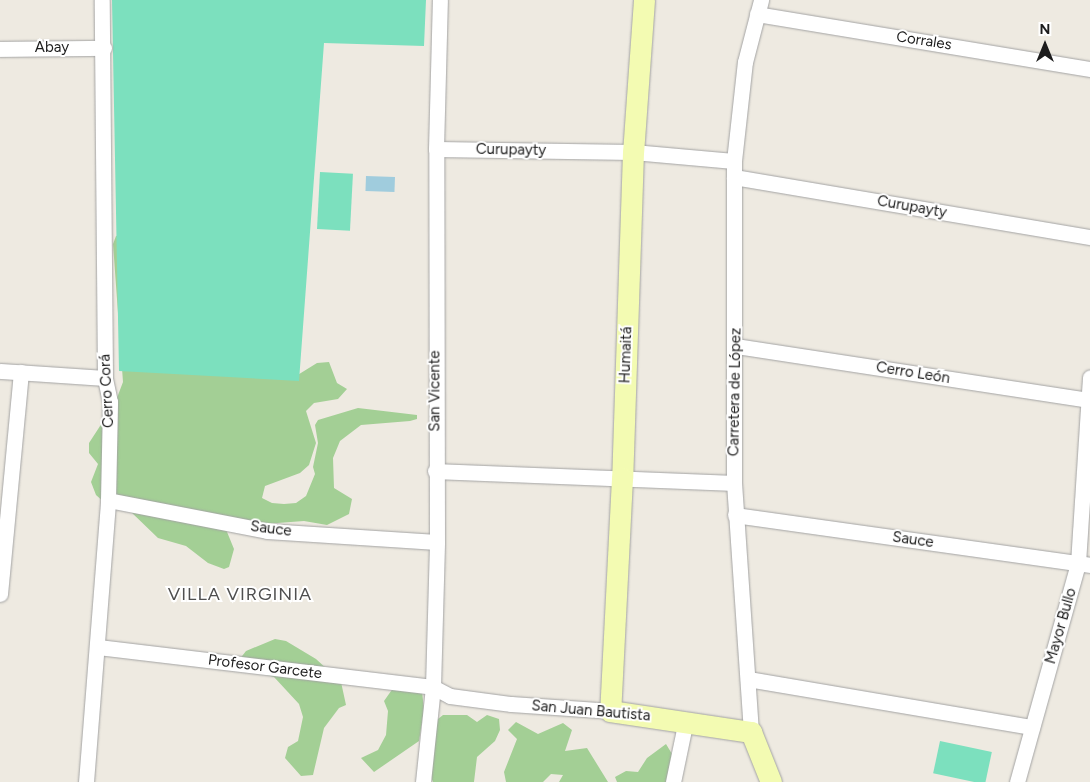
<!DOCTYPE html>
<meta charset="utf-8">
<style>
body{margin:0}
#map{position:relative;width:1090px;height:782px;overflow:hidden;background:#eeeae1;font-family:Figtree,sans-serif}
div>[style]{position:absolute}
.forest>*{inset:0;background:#a3cf95}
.pitch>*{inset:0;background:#7ce0be;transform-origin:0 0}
.water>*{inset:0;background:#a0ccdd;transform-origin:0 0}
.roads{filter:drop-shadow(0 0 1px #a3a3a3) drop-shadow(0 0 1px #a3a3a3)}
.street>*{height:15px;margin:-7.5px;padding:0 7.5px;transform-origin:7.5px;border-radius:7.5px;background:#fff}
.secondary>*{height:21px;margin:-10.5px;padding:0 10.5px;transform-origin:10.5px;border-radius:10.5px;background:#f3fbb2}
span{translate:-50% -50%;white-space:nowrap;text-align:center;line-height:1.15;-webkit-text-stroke:4px #fff;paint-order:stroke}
.street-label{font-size:15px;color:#1c1c1c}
.quarter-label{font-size:18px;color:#4f4f4f;letter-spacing:1px}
.north{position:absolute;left:1020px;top:20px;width:50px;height:50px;-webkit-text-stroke:4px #fff;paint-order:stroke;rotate:0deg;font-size:14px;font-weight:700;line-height:20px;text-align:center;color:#1c1c1c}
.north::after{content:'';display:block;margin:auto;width:18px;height:22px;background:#1c1c1c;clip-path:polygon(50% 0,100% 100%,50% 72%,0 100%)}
</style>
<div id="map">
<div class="forest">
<div style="clip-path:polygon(127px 234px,296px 376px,317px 363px,329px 362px,337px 383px,347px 389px,338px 399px,314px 403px,306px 411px,316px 443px,309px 465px,300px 473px,265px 486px,262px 498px,272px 503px,284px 504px,296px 503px,306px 496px,315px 474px,313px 467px,318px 443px,315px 425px,318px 420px,358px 408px,417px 415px,417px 419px,410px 421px,361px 425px,340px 441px,333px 458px,334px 488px,352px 499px,349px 514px,327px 525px,304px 521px,225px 527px,234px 549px,229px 567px,224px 569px,208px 563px,186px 546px,158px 538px,130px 511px,105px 503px,96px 495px,91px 482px,98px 464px,89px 453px,89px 443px,115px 403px,123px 382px,113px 244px,116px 236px)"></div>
<div style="clip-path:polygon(275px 639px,286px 641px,316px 659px,341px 682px,346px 705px,339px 708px,324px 728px,313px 775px,301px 776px,285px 758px,288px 747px,298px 741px,303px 717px,299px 704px,274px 677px,247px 670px,239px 660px,246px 651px)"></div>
<div style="clip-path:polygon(396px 684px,422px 691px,424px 710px,419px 741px,374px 772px,361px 758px,378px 750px,386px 735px,388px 711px,384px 701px)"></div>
<div style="clip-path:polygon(443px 715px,467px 715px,477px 722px,487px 715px,499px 719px,500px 730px,495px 741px,477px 757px,474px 782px,433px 782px,428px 769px,433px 723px)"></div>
<div style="clip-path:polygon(516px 722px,538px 734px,563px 723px,572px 730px,565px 751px,587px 748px,608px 782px,559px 782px,563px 775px,551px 774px,543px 782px,506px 782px,504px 772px,517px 739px,508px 730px)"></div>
<div style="clip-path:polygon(666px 744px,672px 754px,670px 782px,617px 782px,615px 777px,626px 771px,638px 772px,647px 758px)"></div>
</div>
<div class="pitch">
<div style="clip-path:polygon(112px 0,426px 0,424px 46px,324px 43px,299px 381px,119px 371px)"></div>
<div style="left:320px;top:172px;width:33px;height:57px;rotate:3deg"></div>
<div style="left:940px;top:741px;width:53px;height:33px;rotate:12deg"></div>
</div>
<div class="water">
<div style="left:366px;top:176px;width:29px;height:15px;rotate:2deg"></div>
</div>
<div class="roads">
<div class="street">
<div style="left:757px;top:14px;width:338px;rotate:9.4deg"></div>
<div style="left:0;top:49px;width:104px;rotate:-0.6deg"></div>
<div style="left:436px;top:149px;width:197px;rotate:0.9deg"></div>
<div style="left:633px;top:152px;width:101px;rotate:5.1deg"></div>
<div style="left:734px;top:177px;width:361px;rotate:9.6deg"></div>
<div style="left:736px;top:346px;width:357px;rotate:8.7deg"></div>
<div style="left:0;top:371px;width:105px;rotate:3.8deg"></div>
<div style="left:435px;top:471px;width:299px;rotate:2.3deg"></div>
<div style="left:108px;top:500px;width:162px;rotate:11deg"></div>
<div style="left:267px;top:531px;width:170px;rotate:3.7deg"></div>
<div style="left:735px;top:515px;width:359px;rotate:8deg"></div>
<div style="left:0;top:594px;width:223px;rotate:-84.6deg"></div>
<div style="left:98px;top:647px;width:337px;rotate:6.8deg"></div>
<div style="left:433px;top:687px;width:19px;rotate:28deg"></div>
<div style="left:450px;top:696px;width:62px;rotate:7.5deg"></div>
<div style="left:511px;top:704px;width:99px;rotate:4deg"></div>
<div style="left:748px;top:679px;width:288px;rotate:9.6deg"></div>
<div style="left:751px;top:732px;width:250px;rotate:-93.9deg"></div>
<div style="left:734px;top:483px;width:322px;rotate:-90deg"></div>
<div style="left:734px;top:161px;width:100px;rotate:-83.7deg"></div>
<div style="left:745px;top:62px;width:64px;rotate:-75.5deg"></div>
<div style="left:86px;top:782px;width:283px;rotate:-85.5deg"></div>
<div style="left:108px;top:500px;width:98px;rotate:-88.8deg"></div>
<div style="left:110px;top:402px;width:25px;rotate:-102deg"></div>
<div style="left:105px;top:378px;width:378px;rotate:-90.5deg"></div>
<div style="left:423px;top:782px;width:96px;rotate:-84deg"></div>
<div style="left:433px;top:687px;width:145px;rotate:-88.4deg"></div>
<div style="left:437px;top:542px;width:393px;rotate:-90.1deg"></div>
<div style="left:436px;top:149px;width:149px;rotate:-88.5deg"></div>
<div style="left:673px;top:782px;width:63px;rotate:-78.2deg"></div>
<div style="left:1017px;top:782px;width:227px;rotate:-74.4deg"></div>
<div style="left:1078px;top:563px;width:186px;rotate:-86.3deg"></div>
</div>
<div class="secondary">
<div style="left:644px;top:0;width:152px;rotate:94.1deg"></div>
<div style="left:633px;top:152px;width:326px;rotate:91.9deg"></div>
<div style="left:622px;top:478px;width:233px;rotate:92.9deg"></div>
<div style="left:610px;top:711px;width:143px;rotate:8.5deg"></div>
<div style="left:751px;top:732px;width:54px;rotate:68.2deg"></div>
</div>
</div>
<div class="street-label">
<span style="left:924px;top:41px;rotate:9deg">Corrales</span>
<span style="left:52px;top:48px">Abay</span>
<span style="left:511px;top:150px;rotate:1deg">Curupayty</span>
<span style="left:912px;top:207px;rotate:10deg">Curupayty</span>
<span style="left:626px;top:355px;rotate:-88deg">Humaitá</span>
<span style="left:913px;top:373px;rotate:9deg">Cerro León</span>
<span style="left:107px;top:391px;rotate:-93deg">Cerro Corá</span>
<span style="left:435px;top:391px;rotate:-90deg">San Vicente</span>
<span style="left:735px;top:392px;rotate:-89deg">Carretera de López</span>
<span style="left:271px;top:529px;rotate:7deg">Sauce</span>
<span style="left:913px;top:540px;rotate:8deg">Sauce</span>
<span style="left:1061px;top:626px;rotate:-74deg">Mayor Bullo</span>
<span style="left:265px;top:667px;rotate:7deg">Profesor Garcete</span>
<span style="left:591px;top:711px;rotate:5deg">San Juan Bautista</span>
</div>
<div class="quarter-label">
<span style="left:240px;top:594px">VILLA VIRGINIA</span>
</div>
<div class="north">N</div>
</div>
